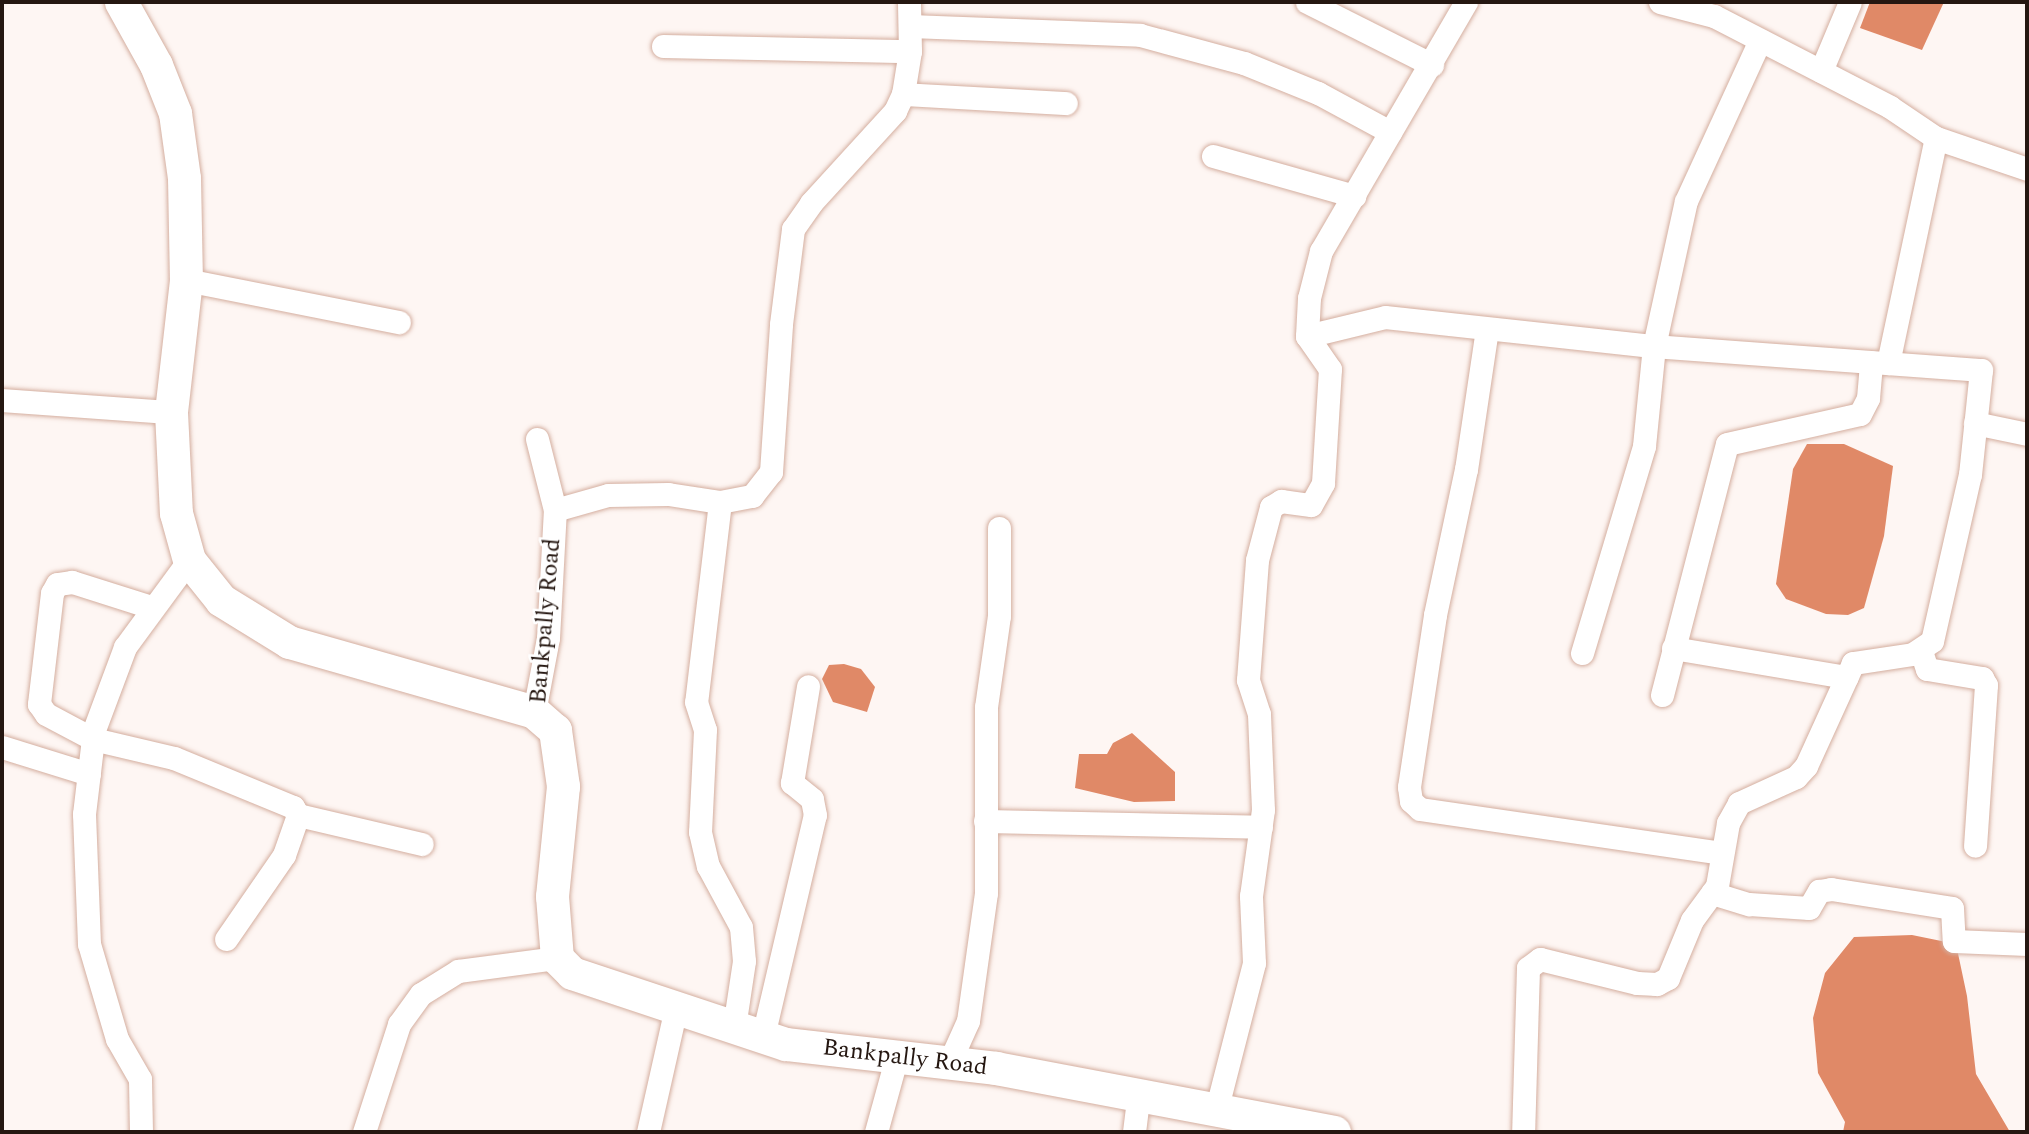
<!DOCTYPE html>
<style>
body{margin:0}
#map{position:relative;width:2029px;height:1134px;overflow:hidden;background:#fef6f3;font-family:Spectral,serif}
div>[style]{position:absolute}
.water>*{inset:0;background:#e08967}
.roads{filter:drop-shadow(0 0 2px #d4ae9f) drop-shadow(0 0 2px #d4ae9f)}
.street>*{height:23px;margin:-11.5px;padding:0 11.5px;transform-origin:11.5px;border-radius:11.5px;background:#fff}
.secondary>*{height:33px;margin:-16.5px;padding:0 16.5px;transform-origin:16.5px;border-radius:16.5px;background:#fff}
span{translate:-50% -50%;white-space:nowrap;text-align:center;line-height:1.15;-webkit-text-stroke:5px #fff;paint-order:stroke}
.street-label{font-size:24px;color:#251711}
.frame{position:absolute;inset:0;border:4px solid #251711;pointer-events:none}
</style>
<div id="map">
<div class="water">
<div style="clip-path:polygon(1870px 2px,1944px 2px,1922px 50px,1860px 28px)"></div>
<div style="clip-path:polygon(1807px 444px,1844px 444px,1893px 466px,1884px 536px,1864px 608px,1848px 615px,1826px 614px,1786px 599px,1776px 584px,1793px 469px)"></div>
<div style="clip-path:polygon(844px 664px,861px 669px,875px 687px,867px 712px,833px 702px,822px 679px,829px 665px)"></div>
<div style="clip-path:polygon(1132px 733px,1175px 772px,1175px 801px,1134px 802px,1075px 788px,1079px 754px,1107px 754px,1113px 743px)"></div>
<div style="clip-path:polygon(1912px 935px,1956px 944px,1967px 996px,1976px 1074px,2010px 1132px,1843px 1132px,1845px 1122px,1818px 1073px,1813px 1018px,1825px 973px,1854px 937px)"></div>
</div>
<div class="roads">
<div class="street">
<div style="left:1307px;top:2px;width:140px;rotate:26.7deg"></div>
<div style="left:1660px;top:2px;width:56px;rotate:14.5deg"></div>
<div style="left:1714px;top:16px;width:198px;rotate:27.3deg"></div>
<div style="left:1890px;top:107px;width:55px;rotate:34deg"></div>
<div style="left:1936px;top:138px;width:96px;rotate:18.8deg"></div>
<div style="left:910px;top:26px;width:230px;rotate:2.2deg"></div>
<div style="left:1140px;top:35px;width:108px;rotate:15.1deg"></div>
<div style="left:1244px;top:63px;width:80px;rotate:22.1deg"></div>
<div style="left:1318px;top:93px;width:82px;rotate:28.4deg"></div>
<div style="left:663px;top:46px;width:247px;rotate:1.2deg"></div>
<div style="left:1821px;top:71px;width:75px;rotate:-67.2deg"></div>
<div style="left:903px;top:94px;width:163px;rotate:3.2deg"></div>
<div style="left:1213px;top:156px;width:147px;rotate:15.8deg"></div>
<div style="left:186px;top:280px;width:217px;rotate:11.2deg"></div>
<div style="left:1487px;top:329px;width:142px;rotate:98.5deg"></div>
<div style="left:1466px;top:469px;width:149px;rotate:102deg"></div>
<div style="left:1435px;top:615px;width:174px;rotate:98.6deg"></div>
<div style="left:1409px;top:787px;width:14px;rotate:82deg"></div>
<div style="left:1411px;top:801px;width:12px;rotate:42deg"></div>
<div style="left:1420px;top:809px;width:305px;rotate:8.3deg"></div>
<div style="left:1307px;top:336px;width:80px;rotate:-13.7deg"></div>
<div style="left:1385px;top:317px;width:271px;rotate:6.2deg"></div>
<div style="left:1654px;top:346px;width:328px;rotate:4.2deg"></div>
<div style="left:1981px;top:370px;width:105px;rotate:96deg"></div>
<div style="left:1970px;top:474px;width:171px;rotate:102.8deg"></div>
<div style="left:1932px;top:641px;width:23px;rotate:146deg"></div>
<div style="left:1913px;top:654px;width:61px;rotate:171.5deg"></div>
<div style="left:1853px;top:663px;width:113px;rotate:114.5deg"></div>
<div style="left:1806px;top:766px;width:15px;rotate:132deg"></div>
<div style="left:1796px;top:777px;width:63px;rotate:155.5deg"></div>
<div style="left:1739px;top:803px;width:23px;rotate:119deg"></div>
<div style="left:1728px;top:823px;width:64px;rotate:99.9deg"></div>
<div style="left:1717px;top:886px;width:42px;rotate:126.3deg"></div>
<div style="left:1692px;top:920px;width:63px;rotate:112.5deg"></div>
<div style="left:1668px;top:978px;width:13px;rotate:151deg"></div>
<div style="left:1657px;top:984px;width:20px;rotate:-177deg"></div>
<div style="left:1637px;top:983px;width:100px;rotate:-166.1deg"></div>
<div style="left:1540px;top:959px;width:15px;rotate:143deg"></div>
<div style="left:1528px;top:968px;width:164px;rotate:91.7deg"></div>
<div style="left:1888px;top:363px;width:230px;rotate:-78deg"></div>
<div style="left:2px;top:400px;width:169px;rotate:4.1deg"></div>
<div style="left:1975px;top:423px;width:53px;rotate:11.9deg"></div>
<div style="left:537px;top:439px;width:73px;rotate:75.8deg"></div>
<div style="left:720px;top:502px;width:201px;rotate:96.8deg"></div>
<div style="left:696px;top:702px;width:29px;rotate:72deg"></div>
<div style="left:705px;top:730px;width:102px;rotate:92.8deg"></div>
<div style="left:700px;top:832px;width:35px;rotate:77deg"></div>
<div style="left:708px;top:866px;width:69px;rotate:61.6deg"></div>
<div style="left:741px;top:927px;width:34px;rotate:85deg"></div>
<div style="left:744px;top:961px;width:67px;rotate:98.6deg"></div>
<div style="left:151px;top:607px;width:83px;rotate:-162.4deg"></div>
<div style="left:72px;top:582px;width:15px;rotate:172deg"></div>
<div style="left:57px;top:584px;width:10px;rotate:119deg"></div>
<div style="left:52px;top:593px;width:112px;rotate:96.7deg"></div>
<div style="left:39px;top:704px;width:12px;rotate:55deg"></div>
<div style="left:46px;top:714px;width:53px;rotate:28deg"></div>
<div style="left:93px;top:739px;width:83px;rotate:13.2deg"></div>
<div style="left:174px;top:758px;width:129px;rotate:22.4deg"></div>
<div style="left:293px;top:807px;width:9px;rotate:58deg"></div>
<div style="left:298px;top:815px;width:42px;rotate:109.3deg"></div>
<div style="left:284px;top:855px;width:102px;rotate:124.6deg"></div>
<div style="left:1673px;top:648px;width:176px;rotate:9.5deg"></div>
<div style="left:1921px;top:651px;width:19px;rotate:72deg"></div>
<div style="left:1927px;top:669px;width:56px;rotate:9.3deg"></div>
<div style="left:1982px;top:678px;width:8px;rotate:60deg"></div>
<div style="left:1986px;top:685px;width:161px;rotate:93.9deg"></div>
<div style="left:1582px;top:653px;width:216px;rotate:-73.3deg"></div>
<div style="left:1644px;top:446px;width:100px;rotate:-84.3deg"></div>
<div style="left:1654px;top:346px;width:148px;rotate:-77.6deg"></div>
<div style="left:1686px;top:201px;width:177px;rotate:-65.3deg"></div>
<div style="left:1662px;top:695px;width:259px;rotate:-75.5deg"></div>
<div style="left:1727px;top:444px;width:136px;rotate:-12.7deg"></div>
<div style="left:1860px;top:414px;width:18px;rotate:-63deg"></div>
<div style="left:1868px;top:398px;width:36px;rotate:-85deg"></div>
<div style="left:534px;top:712px;width:75px;rotate:-79.3deg"></div>
<div style="left:548px;top:638px;width:128px;rotate:-86.9deg"></div>
<div style="left:555px;top:510px;width:55px;rotate:-15.8deg"></div>
<div style="left:608px;top:495px;width:60px;rotate:-1deg"></div>
<div style="left:668px;top:494px;width:53px;rotate:8.7deg"></div>
<div style="left:720px;top:502px;width:33px;rotate:-11deg"></div>
<div style="left:752px;top:496px;width:31px;rotate:-52deg"></div>
<div style="left:771px;top:472px;width:148px;rotate:-86.1deg"></div>
<div style="left:781px;top:324px;width:96px;rotate:-82.8deg"></div>
<div style="left:793px;top:229px;width:32px;rotate:-55deg"></div>
<div style="left:811px;top:203px;width:125px;rotate:-47.6deg"></div>
<div style="left:895px;top:111px;width:19px;rotate:-65deg"></div>
<div style="left:903px;top:94px;width:44px;rotate:-80.8deg"></div>
<div style="left:910px;top:51px;width:49px;rotate:-91.2deg"></div>
<div style="left:2px;top:747px;width:91px;rotate:17.2deg"></div>
<div style="left:298px;top:815px;width:127px;rotate:13.2deg"></div>
<div style="left:985px;top:821px;width:276px;rotate:1.2deg"></div>
<div style="left:1712px;top:893px;width:39px;rotate:17deg"></div>
<div style="left:1749px;top:904px;width:60px;rotate:3.8deg"></div>
<div style="left:1809px;top:908px;width:20px;rotate:-60deg"></div>
<div style="left:1819px;top:891px;width:12px;rotate:-9deg"></div>
<div style="left:1831px;top:889px;width:122px;rotate:8.9deg"></div>
<div style="left:1952px;top:908px;width:33px;rotate:87deg"></div>
<div style="left:1954px;top:941px;width:73px;rotate:2.4deg"></div>
<div style="left:763px;top:1036px;width:227px;rotate:-76.8deg"></div>
<div style="left:815px;top:815px;width:16px;rotate:-101deg"></div>
<div style="left:812px;top:799px;width:26px;rotate:-141deg"></div>
<div style="left:792px;top:783px;width:98px;rotate:-80.6deg"></div>
<div style="left:949px;top:1063px;width:46px;rotate:-65.7deg"></div>
<div style="left:968px;top:1021px;width:129px;rotate:-82deg"></div>
<div style="left:986px;top:893px;width:186px;rotate:-90deg"></div>
<div style="left:986px;top:707px;width:92px;rotate:-81.9deg"></div>
<div style="left:999px;top:616px;width:88px;rotate:-90deg"></div>
<div style="left:1216px;top:1111px;width:153px;rotate:-75.6deg"></div>
<div style="left:1254px;top:963px;width:67px;rotate:-92.6deg"></div>
<div style="left:1251px;top:896px;width:87px;rotate:-82.1deg"></div>
<div style="left:1263px;top:810px;width:96px;rotate:-92.4deg"></div>
<div style="left:1259px;top:714px;width:36px;rotate:-108deg"></div>
<div style="left:1248px;top:680px;width:120px;rotate:-85.7deg"></div>
<div style="left:1257px;top:560px;width:55px;rotate:-75.2deg"></div>
<div style="left:1271px;top:507px;width:12px;rotate:-31deg"></div>
<div style="left:1281px;top:501px;width:30px;rotate:8deg"></div>
<div style="left:1311px;top:505px;width:25px;rotate:-61deg"></div>
<div style="left:1323px;top:483px;width:114px;rotate:-86.5deg"></div>
<div style="left:1330px;top:369px;width:40px;rotate:-124.9deg"></div>
<div style="left:1307px;top:336px;width:38px;rotate:-87deg"></div>
<div style="left:1309px;top:298px;width:49px;rotate:-75.7deg"></div>
<div style="left:1321px;top:251px;width:288px;rotate:-59.8deg"></div>
<div style="left:141px;top:1132px;width:53px;rotate:-91.1deg"></div>
<div style="left:140px;top:1079px;width:46px;rotate:-119.9deg"></div>
<div style="left:117px;top:1039px;width:99px;rotate:-106.4deg"></div>
<div style="left:89px;top:944px;width:130px;rotate:-92.2deg"></div>
<div style="left:84px;top:814px;width:85px;rotate:-83.2deg"></div>
<div style="left:94px;top:730px;width:89px;rotate:-69.5deg"></div>
<div style="left:125px;top:647px;width:108px;rotate:-53.7deg"></div>
<div style="left:364px;top:1132px;width:114px;rotate:-72deg"></div>
<div style="left:399px;top:1024px;width:37px;rotate:-54deg"></div>
<div style="left:421px;top:994px;width:44px;rotate:-31.9deg"></div>
<div style="left:458px;top:971px;width:100px;rotate:-7.5deg"></div>
<div style="left:648px;top:1132px;width:127px;rotate:-77.3deg"></div>
<div style="left:876px;top:1132px;width:79px;rotate:-74.6deg"></div>
<div style="left:1134px;top:1132px;width:35px;rotate:-83deg"></div>
</div>
<div class="secondary">
<div style="left:121px;top:2px;width:72px;rotate:60.9deg"></div>
<div style="left:156px;top:65px;width:52px;rotate:68.4deg"></div>
<div style="left:175px;top:113px;width:66px;rotate:82.1deg"></div>
<div style="left:184px;top:178px;width:102px;rotate:88.9deg"></div>
<div style="left:186px;top:280px;width:133px;rotate:96.5deg"></div>
<div style="left:171px;top:412px;width:101px;rotate:87.2deg"></div>
<div style="left:176px;top:513px;width:49px;rotate:74.5deg"></div>
<div style="left:189px;top:560px;width:51px;rotate:51.3deg"></div>
<div style="left:221px;top:600px;width:80px;rotate:31.7deg"></div>
<div style="left:289px;top:642px;width:255px;rotate:15.9deg"></div>
<div style="left:534px;top:712px;width:28px;rotate:41deg"></div>
<div style="left:555px;top:730px;width:57px;rotate:81.9deg"></div>
<div style="left:563px;top:786px;width:111px;rotate:95.7deg"></div>
<div style="left:552px;top:896px;width:62px;rotate:85.4deg"></div>
<div style="left:557px;top:958px;width:21px;rotate:45deg"></div>
<div style="left:572px;top:973px;width:225px;rotate:18.4deg"></div>
<div style="left:786px;top:1044px;width:211px;rotate:6.5deg"></div>
<div style="left:996px;top:1068px;width:344px;rotate:10.7deg"></div>
</div>
</div>
<div class="street-label">
<span style="left:546px;top:621px;rotate:-85deg">Bankpally Road</span>
<span style="left:905px;top:1058px;rotate:7deg">Bankpally Road</span>
</div>
<div class="frame"></div>
</div>
